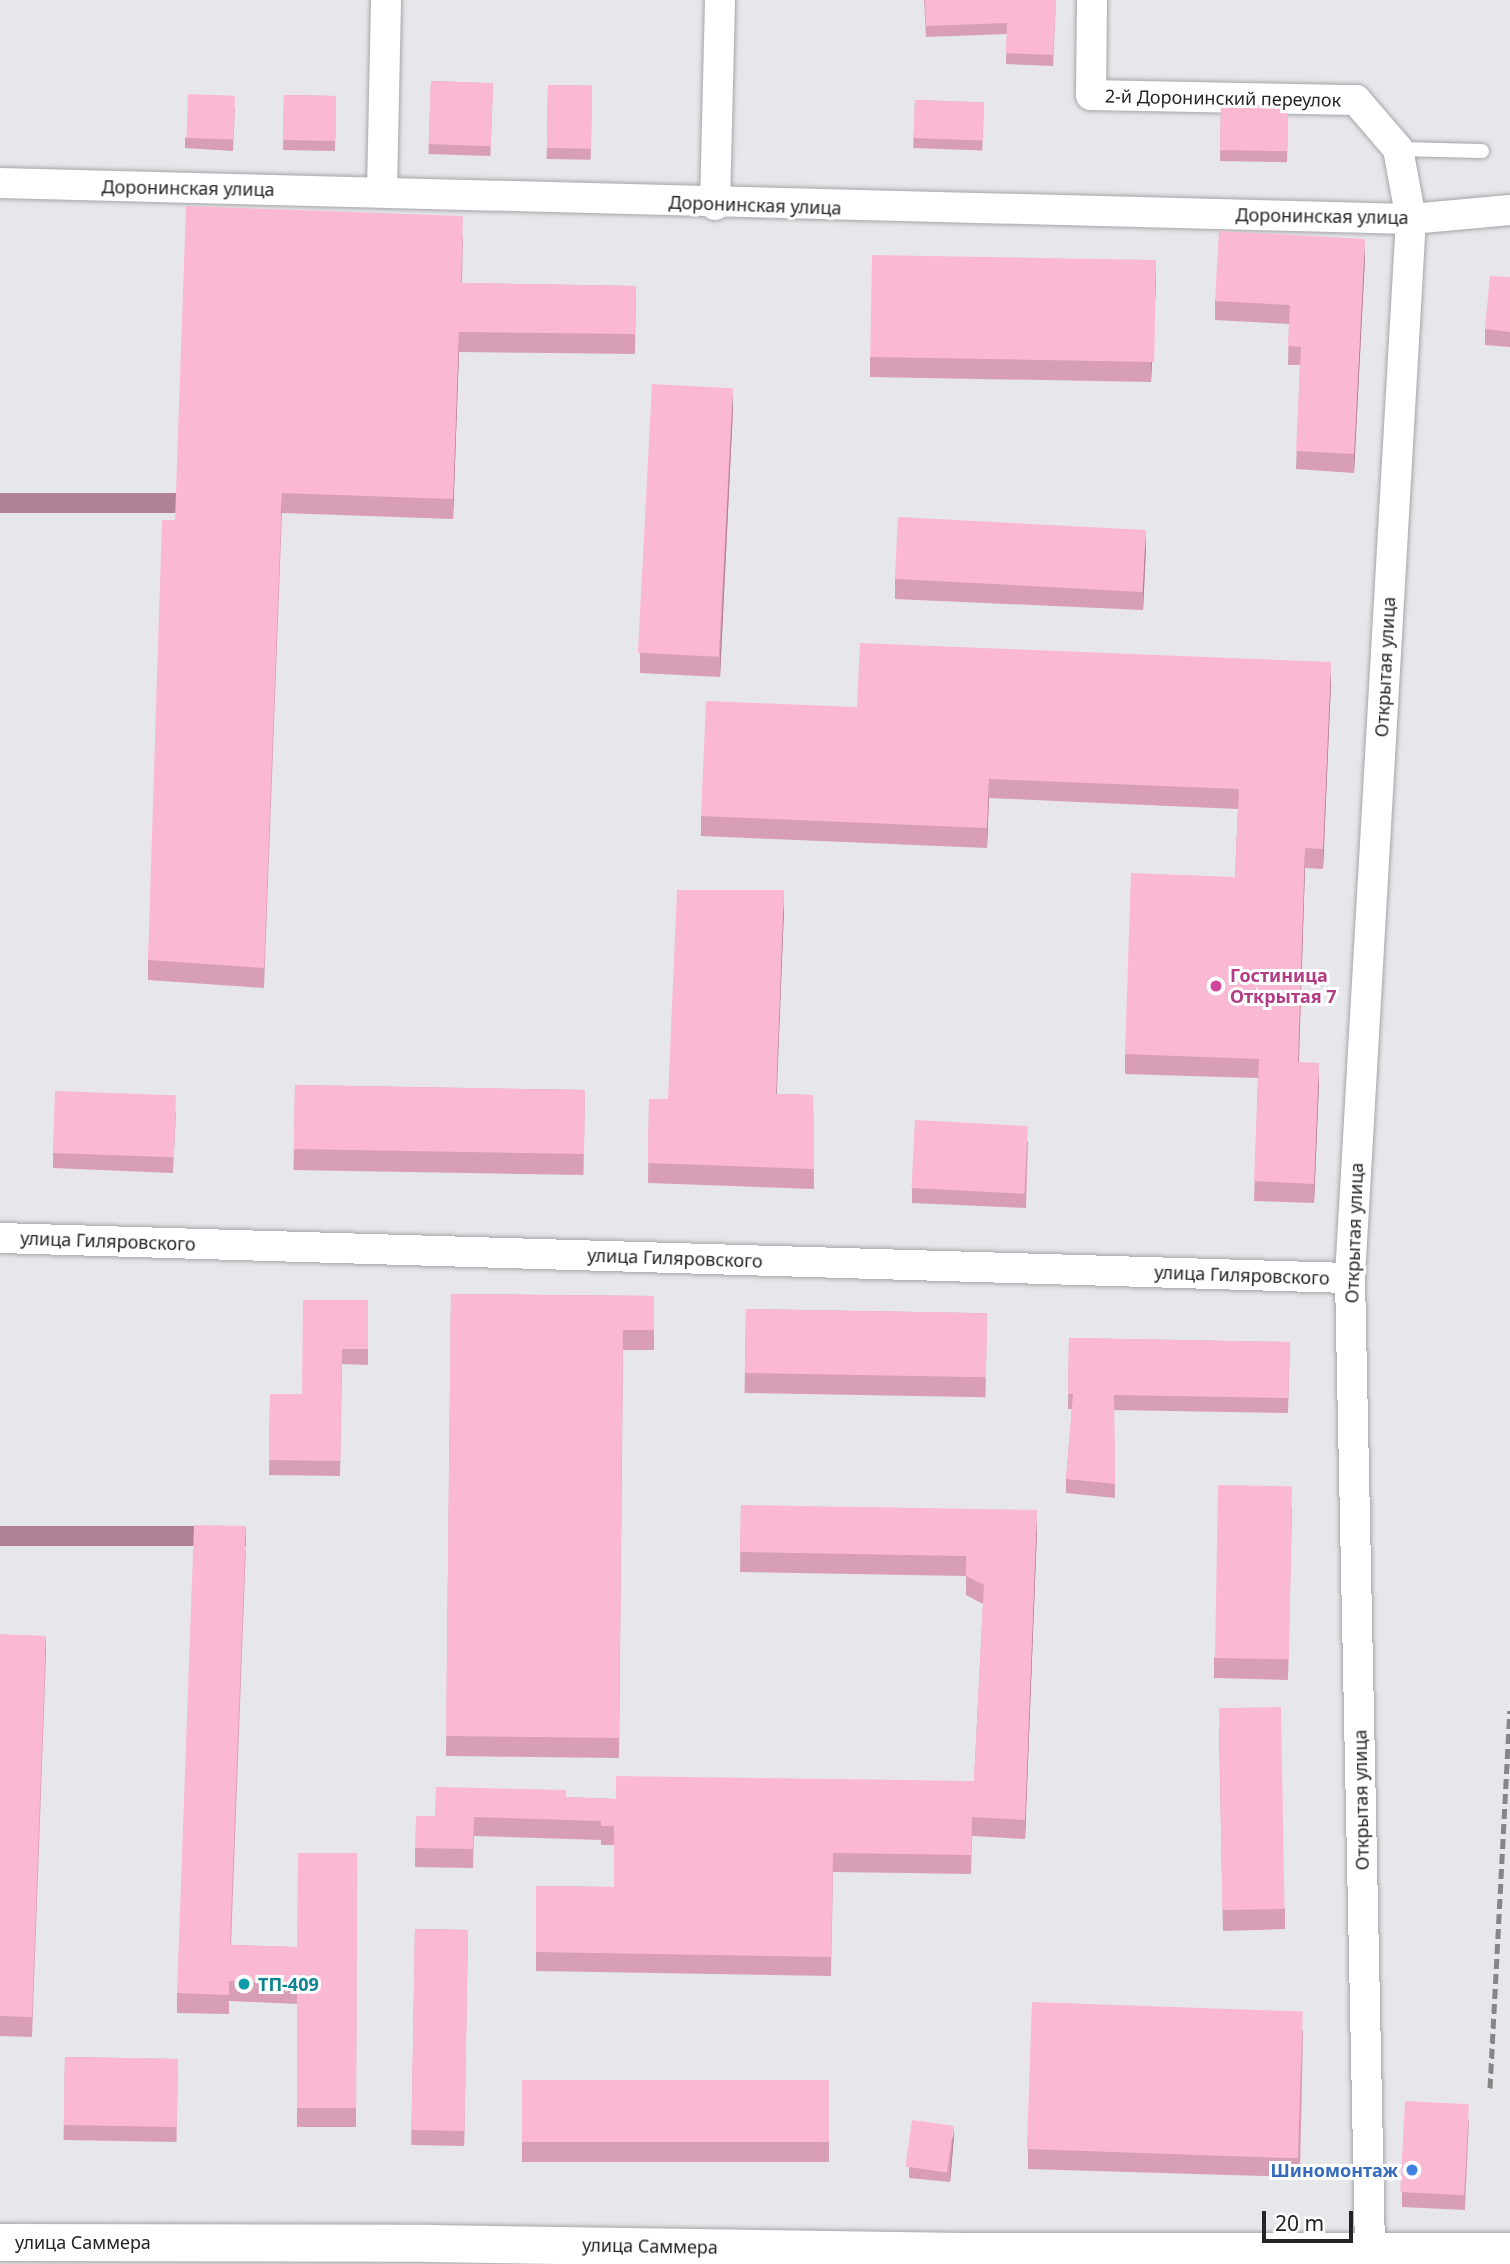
<!DOCTYPE html>
<meta charset="utf-8">
<style>
body{margin:0}
#map{position:relative;width:1510px;height:2264px;overflow:hidden;background:#e7e7eb;font-family:"Noto Sans",sans-serif}
div>[style]{position:absolute}
.roads{filter:drop-shadow(0 0 2px #a5a6a9) drop-shadow(0 0 2px #a5a6a9)}
.service>*{height:14px;margin:-7px;padding:0 7px;transform-origin:7px;border-radius:7px;background:#fff}
.minor>*{height:30px;margin:-15px;padding:0 15px;transform-origin:15px;border-radius:15px;background:#fff}
.tertiary>*{height:37px;margin:-18.5px;padding:0 18.5px;transform-origin:18.5px;border-radius:18.5px;background:#fff}
.rail>*{height:5px;margin-top:-2.5px;transform-origin:0;background:repeating-linear-gradient(90deg,#858688 0 10px,transparent 0 15px)}
.wall>*{inset:0;background:#d89eb5;transform-origin:0 0}
.shaded-wall>*{inset:0;background:#b08194;transform-origin:0 0}
.building>*{inset:0;background:#fbb8d3;transform-origin:0 0}
.dots>*{width:19px;height:19px;translate:-50% -50%;box-sizing:border-box;border:4px solid #fff;border-radius:50%}
span{translate:-50% -50%;white-space:nowrap;text-align:center;line-height:1.15;-webkit-text-stroke:6px #fff;paint-order:stroke}
.street-label{font-size:18px;color:#232425}
.hotel-label{font-size:18px;color:#b23c85;font-weight:700}
.left{translate:0 -50%;text-align:left}
.culture-label{font-size:18px;color:#0d838f;font-weight:700}
.shop-label{font-size:18px;color:#366cbe;font-weight:700}
.right{translate:-100% -50%;text-align:right}
.scale{position:absolute;left:1262px;top:2211px;width:91px;height:32px;box-sizing:border-box;border:4px solid #232425;border-top:0;padding-left:9px;font-size:21px;line-height:24px;white-space:nowrap;color:#232425;-webkit-text-stroke:5px #fff;paint-order:stroke}
</style>
<div id="map">
<div class="roads">
<div class="service">
<div style="left:1398px;top:149px;width:84px;rotate:1.4deg"></div>
</div>
<div class="minor">
<div style="left:1092px;top:0;width:95px;rotate:90.6deg"></div>
<div style="left:1091px;top:95px;width:265px;rotate:1.1deg"></div>
<div style="left:1356px;top:100px;width:65px;rotate:49.4deg"></div>
<div style="left:1398px;top:149px;width:71px;rotate:79.5deg"></div>
<div style="left:1411px;top:219px;width:1061px;rotate:93.3deg"></div>
<div style="left:1350px;top:1278px;width:971px;rotate:88.82deg"></div>
<div style="left:0;top:183px;width:1411px;rotate:1.46deg"></div>
<div style="left:1411px;top:219px;width:99px;rotate:-5.2deg"></div>
<div style="left:382px;top:192px;width:192px;rotate:-88.8deg"></div>
<div style="left:715px;top:205px;width:205px;rotate:-88.6deg"></div>
<div style="left:0;top:1238px;width:1351px;rotate:1.7deg"></div>
</div>
<div class="tertiary">
<div style="left:0;top:2242px;width:428px;rotate:0.1deg"></div>
<div style="left:428px;top:2243px;width:535px;rotate:0.86deg"></div>
<div style="left:963px;top:2251px;width:547px"></div>
</div>
</div>
<div class="rail">
<div style="left:1490px;top:2088px;width:378px;rotate:-87deg"></div>
</div>
<div class="wall">
<div style="clip-path:polygon(924px 0,1056px 0,1053px 66px,1006px 64px,1007px 34px,926px 37px)"></div>
<div style="left:431px;top:81px;width:62px;height:73px;rotate:2deg"></div>
<div style="left:548px;top:85px;width:44px;height:74px;rotate:1deg"></div>
<div style="left:284px;top:95px;width:52px;height:55px;rotate:1deg"></div>
<div style="left:915px;top:100px;width:69px;height:48px;rotate:2deg"></div>
<div style="left:1221px;top:105px;width:67px;height:56px;rotate:1deg"></div>
<div style="clip-path:polygon(235px 107px,233px 151px,185px 148px,185px 138px)"></div>
<div style="clip-path:polygon(463px 236px,462px 283px,636px 286px,635px 354px,459px 352px,453px 519px,282px 513px,264px 988px,148px 980px,148px 960px,175px 520px)"></div>
<div style="clip-path:polygon(1365px 257px,1354px 473px,1296px 469px,1300px 365px,1288px 365px,1289px 324px,1215px 320px,1215px 301px)"></div>
<div style="clip-path:polygon(1510px 277px,1510px 347px,1485px 345px,1485px 329px)"></div>
<div style="clip-path:polygon(1156px 281px,1151px 382px,870px 377px,870px 357px)"></div>
<div style="clip-path:polygon(733px 408px,720px 677px,640px 673px,640px 653px)"></div>
<div style="clip-path:polygon(1146px 548px,1143px 610px,895px 599px,895px 579px)"></div>
<div style="clip-path:polygon(1331px 682px,1323px 869px,1305px 868px,1299px 1063px,1319px 1083px,1314px 1203px,1254px 1201px,1258px 1078px,1125px 1074px,1125px 1054px,1235px 877px,1238px 809px,989px 798px,987px 848px,701px 836px,701px 816px,857px 707px)"></div>
<div style="clip-path:polygon(784px 910px,776px 1094px,813px 1095px,814px 1189px,648px 1183px,649px 1099px,668px 1099px)"></div>
<div style="left:295px;top:1085px;width:290px;height:85px;rotate:1deg"></div>
<div style="clip-path:polygon(176px 1111px,173px 1173px,53px 1168px,53px 1153px)"></div>
<div style="clip-path:polygon(1028px 1141px,1026px 1208px,912px 1203px,912px 1188px)"></div>
<div style="clip-path:polygon(451px 1294px,654px 1296px,654px 1350px,623px 1350px,619px 1758px,446px 1756px)"></div>
<div style="clip-path:polygon(368px 1300px,368px 1365px,342px 1364px,340px 1476px,269px 1475px,270px 1394px,302px 1394px)"></div>
<div style="left:746px;top:1309px;width:241px;height:84px;rotate:1deg"></div>
<div style="clip-path:polygon(1069px 1338px,1290px 1342px,1288px 1413px,1114px 1410px,1115px 1498px,1066px 1493px,1066px 1479px,1072px 1409px,1068px 1409px)"></div>
<div style="clip-path:polygon(741px 1505px,1037px 1530px,1025px 1839px,972px 1836px,971px 1874px,833px 1872px,831px 1976px,536px 1971px,536px 1886px,614px 1887px,614px 1845px,601px 1845px,601px 1840px,474px 1836px,473px 1868px,415px 1867px,415px 1848px,435px 1816px,566px 1797px,616px 1799px,974px 1781px,983px 1604px,966px 1595px,966px 1576px,740px 1572px)"></div>
<div style="clip-path:polygon(1292px 1506px,1288px 1680px,1214px 1678px,1214px 1658px)"></div>
<div style="clip-path:polygon(246px 1546px,231px 1945px,297px 1947px,357px 1853px,356px 2127px,297px 2127px,297px 2004px,229px 2001px,229px 2014px,177px 2013px,177px 1993px)"></div>
<div style="clip-path:polygon(0 1634px,46px 1656px,32px 2037px,0 2036px)"></div>
<div style="clip-path:polygon(1219px 1728px,1285px 1909px,1285px 1929px,1223px 1931px)"></div>
<div style="left:415px;top:1929px;width:53px;height:216px;rotate:1deg"></div>
<div style="clip-path:polygon(1303px 2030px,1300px 2177px,1028px 2169px,1028px 2149px)"></div>
<div style="left:65px;top:2057px;width:113px;height:83px;rotate:1deg"></div>
<div style="left:522px;top:2080px;width:307px;height:82px"></div>
<div style="clip-path:polygon(1469px 2119px,1465px 2210px,1402px 2207px,1402px 2192px)"></div>
<div style="clip-path:polygon(954px 2136px,950px 2182px,909px 2178px,909px 2167px)"></div>
</div>
<div class="shaded-wall">
<div style="clip-path:polygon(1365px 239px,1365px 257px,1354px 473px,1354px 454px)"></div>
<div style="clip-path:polygon(1156px 260px,1156px 281px,1151px 382px,1151px 362px)"></div>
<div style="clip-path:polygon(459px 332px,459px 352px,453px 519px,453px 499px)"></div>
<div style="clip-path:polygon(733px 388px,733px 408px,720px 677px,720px 656px)"></div>
<div style="left:282px;top:493px;width:20px;height:475px;rotate:90deg"></div>
<div style="clip-path:polygon(1146px 528px,1146px 548px,1143px 610px,1143px 589px)"></div>
<div style="clip-path:polygon(1331px 662px,1331px 682px,1323px 869px,1323px 849px)"></div>
<div style="clip-path:polygon(989px 779px,989px 798px,987px 848px,987px 828px)"></div>
<div style="clip-path:polygon(1305px 848px,1305px 868px,1298px 1082px,1298px 1062px)"></div>
<div style="clip-path:polygon(784px 890px,784px 910px,776px 1114px,776px 1094px)"></div>
<div style="clip-path:polygon(1319px 1063px,1319px 1083px,1314px 1203px,1314px 1184px)"></div>
<div style="clip-path:polygon(1037px 1510px,1037px 1530px,1025px 1839px,1025px 1820px)"></div>
<div style="left:246px;top:1526px;width:20px;height:419px;rotate:90deg"></div>
<div style="left:46px;top:1636px;width:20px;height:381px;rotate:90deg"></div>
<div style="clip-path:polygon(954px 2126px,954px 2136px,950px 2182px,950px 2172px)"></div>
</div>
<div class="building">
<div style="clip-path:polygon(925px 0,1056px 0,1053px 55px,1006px 53px,1007px 23px,926px 26px)"></div>
<div style="left:431px;top:81px;width:62px;height:63px;rotate:2deg"></div>
<div style="left:548px;top:85px;width:44px;height:63px;rotate:1deg"></div>
<div style="left:188px;top:94px;width:47px;height:44px;rotate:2deg"></div>
<div style="left:284px;top:95px;width:52px;height:45px;rotate:1deg"></div>
<div style="left:915px;top:100px;width:69px;height:38px;rotate:2deg"></div>
<div style="left:1221px;top:105px;width:67px;height:45px;rotate:1deg"></div>
<div style="clip-path:polygon(186px 206px,463px 216px,461px 283px,636px 286px,635px 334px,459px 332px,453px 499px,282px 493px,264px 968px,148px 960px,162px 520px,175px 520px)"></div>
<div style="clip-path:polygon(1219px 231px,1365px 239px,1354px 454px,1296px 451px,1301px 347px,1288px 346px,1290px 305px,1215px 301px)"></div>
<div style="left:872px;top:255px;width:284px;height:102px;rotate:1deg"></div>
<div style="clip-path:polygon(1490px 276px,1510px 277px,1510px 332px,1485px 329px)"></div>
<div style="left:652px;top:384px;width:81px;height:269px;rotate:3deg"></div>
<div style="left:898px;top:517px;width:248px;height:62px;rotate:3deg"></div>
<div style="clip-path:polygon(860px 643px,1331px 662px,1323px 849px,1305px 848px,1298px 1062px,1319px 1063px,1314px 1184px,1254px 1181px,1259px 1059px,1125px 1054px,1131px 873px,1235px 877px,1239px 789px,989px 779px,987px 828px,701px 816px,706px 701px,857px 707px)"></div>
<div style="clip-path:polygon(677px 890px,784px 890px,776px 1094px,813px 1095px,814px 1169px,648px 1163px,649px 1099px,668px 1099px)"></div>
<div style="left:295px;top:1085px;width:290px;height:64px;rotate:1deg"></div>
<div style="left:55px;top:1091px;width:121px;height:62px;rotate:2deg"></div>
<div style="left:915px;top:1120px;width:113px;height:68px;rotate:3deg"></div>
<div style="clip-path:polygon(451px 1294px,654px 1296px,654px 1330px,623px 1330px,619px 1738px,446px 1736px)"></div>
<div style="clip-path:polygon(303px 1300px,368px 1300px,368px 1349px,342px 1349px,340px 1461px,269px 1460px,270px 1394px,302px 1394px)"></div>
<div style="left:746px;top:1309px;width:241px;height:64px;rotate:1deg"></div>
<div style="clip-path:polygon(1069px 1338px,1290px 1342px,1288px 1398px,1114px 1395px,1115px 1484px,1066px 1479px,1073px 1394px,1068px 1394px)"></div>
<div style="left:1218px;top:1485px;width:74px;height:173px;rotate:1deg"></div>
<div style="clip-path:polygon(741px 1505px,1037px 1510px,1025px 1820px,972px 1817px,971px 1855px,833px 1853px,831px 1957px,536px 1952px,536px 1886px,614px 1887px,614px 1826px,601px 1826px,601px 1821px,474px 1817px,473px 1849px,415px 1848px,416px 1816px,435px 1816px,436px 1787px,566px 1790px,566px 1797px,616px 1799px,616px 1776px,974px 1781px,984px 1585px,966px 1576px,966px 1556px,740px 1552px)"></div>
<div style="clip-path:polygon(194px 1525px,246px 1526px,230px 1945px,297px 1947px,298px 1853px,357px 1853px,356px 2108px,297px 2108px,297px 1984px,229px 1981px,229px 1995px,177px 1993px)"></div>
<div style="clip-path:polygon(0 1634px,46px 1636px,32px 2017px,0 2016px)"></div>
<div style="left:1281px;top:1707px;width:202px;height:62px;rotate:89deg"></div>
<div style="left:415px;top:1929px;width:53px;height:201px;rotate:1deg"></div>
<div style="left:1032px;top:2002px;width:271px;height:147px;rotate:2deg"></div>
<div style="left:65px;top:2057px;width:113px;height:68px;rotate:1deg"></div>
<div style="left:522px;top:2080px;width:307px;height:62px"></div>
<div style="left:1405px;top:2101px;width:64px;height:91px;rotate:3deg"></div>
<div style="left:912px;top:2120px;width:42px;height:47px;rotate:8deg"></div>
</div>
<div class="dots">
<div style="left:1216px;top:986px;background:#d1479c"></div>
<div style="left:244px;top:1984px;background:#0f9aa8"></div>
<div style="left:1412px;top:2170px;background:#3f7fe0"></div>
</div>
<div class="street-label">
<span style="left:1223px;top:98px;rotate:1deg">2-й Доронинский переулок</span>
<span style="left:188px;top:188px;rotate:1deg">Доронинская улица</span>
<span style="left:755px;top:205px;rotate:2deg">Доронинская улица</span>
<span style="left:1322px;top:216px;rotate:1deg">Доронинская улица</span>
<span style="left:1385px;top:667px;rotate:-87deg">Открытая улица</span>
<span style="left:1354px;top:1233px;rotate:-88deg">Открытая улица</span>
<span style="left:108px;top:1241px;rotate:2deg">улица Гиляровского</span>
<span style="left:675px;top:1258px;rotate:2deg">улица Гиляровского</span>
<span style="left:1242px;top:1275px;rotate:2deg">улица Гиляровского</span>
<span style="left:1361px;top:1800px;rotate:-91deg">Открытая улица</span>
<span style="left:83px;top:2242px">улица Саммера</span>
<span style="left:650px;top:2246px;rotate:1deg">улица Саммера</span>
</div>
<div class="hotel-label">
<span class="left" style="left:1230px;top:986px">Гостиница<br>Открытая 7</span>
</div>
<div class="culture-label">
<span class="left" style="left:258px;top:1984px">ТП-409</span>
</div>
<div class="shop-label">
<span class="right" style="left:1398px;top:2170px">Шиномонтаж</span>
</div>
<div class="scale">20 m</div>
</div>
